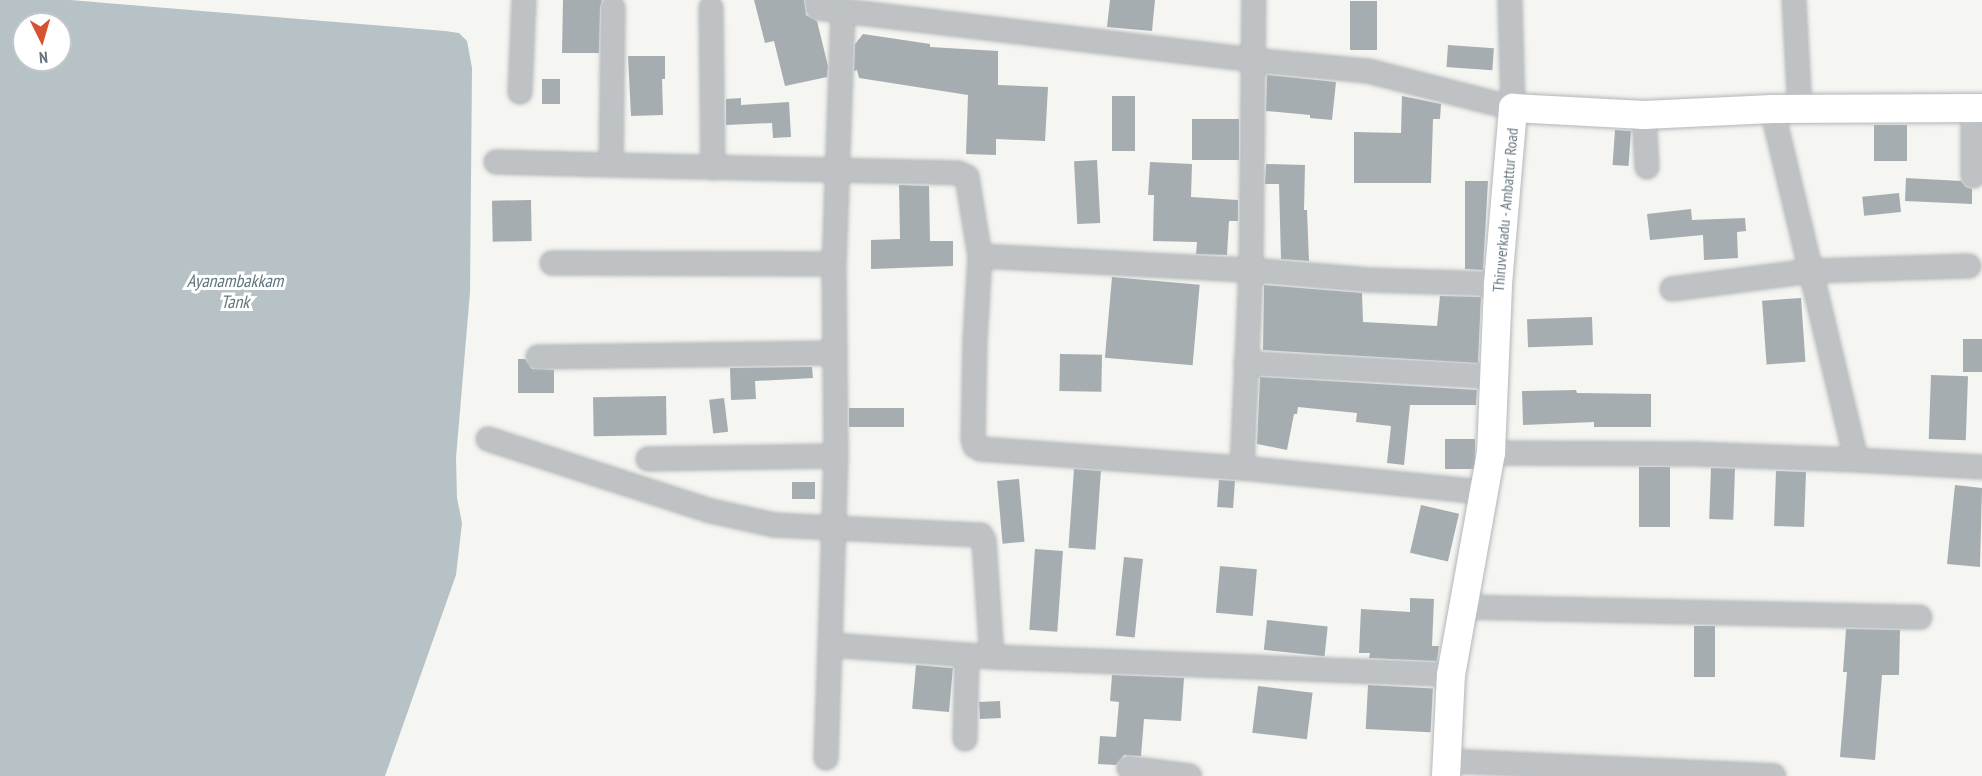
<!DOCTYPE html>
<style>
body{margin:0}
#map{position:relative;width:1982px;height:776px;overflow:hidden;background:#f5f5f1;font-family:"PT Sans Narrow",sans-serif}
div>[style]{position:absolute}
.water>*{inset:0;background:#b7c2c6}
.building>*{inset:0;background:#a5adb1;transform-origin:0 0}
.roads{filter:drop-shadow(0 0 2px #b2b6b9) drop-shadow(0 0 2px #b2b6b9)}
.minor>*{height:22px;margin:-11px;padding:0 11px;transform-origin:11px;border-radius:11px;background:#bec2c5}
.major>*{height:28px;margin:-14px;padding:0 14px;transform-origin:14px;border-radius:14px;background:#fff}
span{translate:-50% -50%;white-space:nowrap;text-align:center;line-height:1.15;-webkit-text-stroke:6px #fff;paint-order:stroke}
.street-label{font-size:16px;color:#667580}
.water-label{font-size:18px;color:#62777d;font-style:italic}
.north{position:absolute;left:12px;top:12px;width:60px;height:60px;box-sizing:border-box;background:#fff;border:2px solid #c2c8cc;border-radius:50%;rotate:175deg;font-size:16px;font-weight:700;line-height:24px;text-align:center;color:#667580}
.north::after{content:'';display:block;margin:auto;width:21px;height:27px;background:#d65330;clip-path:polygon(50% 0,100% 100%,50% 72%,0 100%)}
</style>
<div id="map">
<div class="water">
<div style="clip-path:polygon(evenodd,0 0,70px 0,445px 31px,459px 33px,467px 41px,472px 68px,470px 292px,456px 458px,457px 498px,462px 523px,456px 575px,385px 776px,0 776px,0 0,24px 24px,60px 24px,60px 60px,24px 60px,24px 24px)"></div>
</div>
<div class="building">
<div style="clip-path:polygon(563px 0,602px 0,600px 8px,599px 53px,562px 53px)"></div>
<div style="clip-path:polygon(754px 0,804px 0,806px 15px,817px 21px,828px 66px,827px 77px,785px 86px,774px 41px,765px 43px)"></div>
<div style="clip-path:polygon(1110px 0,1155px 0,1152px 31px,1107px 27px)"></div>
<div style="left:1350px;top:1px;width:27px;height:49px"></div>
<div style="clip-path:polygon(863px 34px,930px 44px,930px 47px,998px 51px,998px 85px,1048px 87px,1045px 141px,996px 139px,996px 155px,966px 154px,968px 95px,859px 78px,857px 70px,854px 71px,855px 44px)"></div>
<div style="left:1448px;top:45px;width:46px;height:22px;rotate:4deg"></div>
<div style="clip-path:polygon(628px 56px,665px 56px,665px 79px,662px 79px,663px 115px,631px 116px)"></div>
<div style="clip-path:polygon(1267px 75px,1336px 82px,1332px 120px,1310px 118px,1310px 115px,1266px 111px)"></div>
<div style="left:542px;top:79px;width:18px;height:25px"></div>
<div style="left:1112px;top:96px;width:23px;height:55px"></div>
<div style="clip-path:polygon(1402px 96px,1441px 104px,1440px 119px,1433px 119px,1431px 183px,1354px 183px,1354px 132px,1401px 133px)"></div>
<div style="clip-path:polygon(741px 98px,741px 105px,789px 102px,791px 137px,773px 138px,772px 123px,726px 125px,726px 99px)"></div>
<div style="left:1239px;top:119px;width:41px;height:47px;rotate:90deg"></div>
<div style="left:1874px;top:125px;width:33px;height:36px"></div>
<div style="left:1615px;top:130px;width:16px;height:35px;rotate:4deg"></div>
<div style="left:1097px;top:160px;width:63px;height:23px;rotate:87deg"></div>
<div style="clip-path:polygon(1150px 162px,1192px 164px,1191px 197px,1238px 200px,1238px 221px,1229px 221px,1227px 255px,1196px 254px,1197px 242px,1153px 241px,1154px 195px,1148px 195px)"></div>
<div style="clip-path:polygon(1266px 164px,1305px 165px,1304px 210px,1307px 210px,1309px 261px,1281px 259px,1279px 184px,1265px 184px)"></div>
<div style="clip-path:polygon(1906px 178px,1961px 181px,1966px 187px,1972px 189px,1972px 204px,1905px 201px)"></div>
<div style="clip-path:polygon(1465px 181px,1488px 181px,1483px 270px,1465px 269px)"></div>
<div style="clip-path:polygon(899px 185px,929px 186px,930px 241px,953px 241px,953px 266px,871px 269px,871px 240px,900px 239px)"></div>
<div style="left:1899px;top:193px;width:19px;height:37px;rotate:84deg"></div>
<div style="left:531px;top:200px;width:41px;height:39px;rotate:89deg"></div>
<div style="clip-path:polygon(1691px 209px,1692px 220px,1745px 218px,1746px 231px,1737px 232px,1738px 258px,1704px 260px,1703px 235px,1650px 240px,1647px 214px)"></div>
<div style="left:1112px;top:277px;width:88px;height:81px;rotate:5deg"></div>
<div style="clip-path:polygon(1264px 285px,1362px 293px,1363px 322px,1437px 326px,1440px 296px,1481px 297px,1478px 363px,1263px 350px)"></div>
<div style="left:1801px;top:298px;width:64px;height:39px;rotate:86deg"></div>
<div style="left:1592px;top:317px;width:28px;height:65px;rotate:88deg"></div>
<div style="left:1963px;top:339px;width:19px;height:33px"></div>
<div style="left:1060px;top:354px;width:42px;height:37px;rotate:1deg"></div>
<div style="clip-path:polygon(518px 359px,525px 359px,532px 369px,554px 370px,554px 393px,518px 393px)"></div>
<div style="clip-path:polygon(812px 367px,813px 378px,755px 381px,756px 399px,731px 400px,730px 368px)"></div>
<div style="left:1931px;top:375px;width:37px;height:64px;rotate:2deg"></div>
<div style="clip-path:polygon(1260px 377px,1477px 390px,1476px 405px,1410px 405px,1404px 465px,1387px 463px,1391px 426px,1356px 422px,1357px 413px,1298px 407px,1297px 414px,1294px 414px,1287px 450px,1257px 444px)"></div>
<div style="clip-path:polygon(1576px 390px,1577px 393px,1651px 394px,1651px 427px,1594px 427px,1594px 422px,1523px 425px,1522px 391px)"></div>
<div style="left:666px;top:396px;width:39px;height:73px;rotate:89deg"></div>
<div style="left:724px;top:398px;width:34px;height:15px;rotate:83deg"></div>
<div style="left:849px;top:408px;width:55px;height:19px"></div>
<div style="left:1445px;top:439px;width:30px;height:30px"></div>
<div style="left:1639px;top:467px;width:31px;height:60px"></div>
<div style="left:1711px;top:468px;width:24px;height:51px;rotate:2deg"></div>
<div style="left:1074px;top:469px;width:27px;height:79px;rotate:4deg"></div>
<div style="left:1776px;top:471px;width:30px;height:55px;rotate:2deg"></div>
<div style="left:1019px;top:479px;width:63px;height:22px;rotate:85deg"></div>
<div style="left:1219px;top:480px;width:16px;height:27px;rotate:4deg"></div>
<div style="left:792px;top:482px;width:23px;height:17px"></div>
<div style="clip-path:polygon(1955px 485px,1982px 488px,1980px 567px,1947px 564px)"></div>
<div style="left:1421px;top:505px;width:39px;height:49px;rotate:13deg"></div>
<div style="left:1035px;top:549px;width:28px;height:81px;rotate:4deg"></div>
<div style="left:1124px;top:557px;width:19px;height:79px;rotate:6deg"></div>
<div style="left:1220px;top:566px;width:37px;height:47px;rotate:5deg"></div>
<div style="clip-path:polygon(1410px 598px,1434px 599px,1432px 646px,1439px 646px,1437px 661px,1369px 658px,1370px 653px,1359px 653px,1361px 609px,1410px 612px)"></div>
<div style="left:1267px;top:620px;width:61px;height:30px;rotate:6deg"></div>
<div style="left:1694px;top:626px;width:21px;height:51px"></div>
<div style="clip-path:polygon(1846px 629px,1900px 630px,1899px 675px,1882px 675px,1875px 760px,1840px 757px,1847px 672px,1843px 672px)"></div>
<div style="left:916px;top:665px;width:37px;height:44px;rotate:5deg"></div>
<div style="clip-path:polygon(1112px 675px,1184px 678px,1181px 721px,1144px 719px,1141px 756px,1124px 755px,1116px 765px,1098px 764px,1100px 736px,1116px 737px,1119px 702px,1110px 701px)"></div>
<div style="left:1368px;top:685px;width:65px;height:44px;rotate:3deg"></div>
<div style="left:1258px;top:686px;width:55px;height:47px;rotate:7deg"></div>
<div style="left:1000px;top:701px;width:17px;height:21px;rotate:87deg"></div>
</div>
<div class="roads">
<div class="minor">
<div style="left:817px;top:0;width:8px;rotate:83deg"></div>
<div style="left:818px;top:8px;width:436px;rotate:6.8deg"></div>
<div style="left:1251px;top:60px;width:118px;rotate:5.4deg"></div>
<div style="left:1368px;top:71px;width:150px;rotate:14.3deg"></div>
<div style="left:1513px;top:108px;width:108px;rotate:-91.6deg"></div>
<div style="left:1794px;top:0;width:110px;rotate:86.9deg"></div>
<div style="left:613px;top:8px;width:157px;rotate:90.7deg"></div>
<div style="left:611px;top:165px;width:347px;rotate:1.3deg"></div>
<div style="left:958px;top:173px;width:10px;rotate:24deg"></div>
<div style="left:967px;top:177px;width:80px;rotate:80.7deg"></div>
<div style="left:980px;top:256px;width:83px;rotate:93.4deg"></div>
<div style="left:975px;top:339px;width:100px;rotate:91.1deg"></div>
<div style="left:973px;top:439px;width:7px;rotate:74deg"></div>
<div style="left:975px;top:446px;width:7px;rotate:27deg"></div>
<div style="left:981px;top:449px;width:262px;rotate:4.2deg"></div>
<div style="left:1242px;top:468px;width:243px;rotate:5.7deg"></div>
<div style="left:711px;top:8px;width:160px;rotate:89.3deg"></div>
<div style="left:843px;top:11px;width:253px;rotate:92deg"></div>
<div style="left:834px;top:264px;width:192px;rotate:89.4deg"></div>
<div style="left:836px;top:456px;width:189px;rotate:91.8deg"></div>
<div style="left:830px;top:645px;width:162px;rotate:4.2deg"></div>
<div style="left:992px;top:657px;width:459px;rotate:2.2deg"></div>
<div style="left:520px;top:92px;width:92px;rotate:-87.5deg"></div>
<div style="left:1973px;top:107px;width:69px;rotate:90deg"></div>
<div style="left:1772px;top:109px;width:361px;rotate:76.5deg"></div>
<div style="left:1856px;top:460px;width:126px;rotate:3.2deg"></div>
<div style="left:1644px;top:115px;width:52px;rotate:86.7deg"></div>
<div style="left:496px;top:162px;width:115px;rotate:1.5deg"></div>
<div style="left:980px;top:256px;width:271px;rotate:3deg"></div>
<div style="left:1251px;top:270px;width:119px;rotate:4.8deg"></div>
<div style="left:1370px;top:280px;width:128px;rotate:1.8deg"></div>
<div style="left:552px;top:263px;width:282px;rotate:0.2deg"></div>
<div style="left:1672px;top:289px;width:140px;rotate:-7.4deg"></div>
<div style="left:1811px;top:271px;width:158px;rotate:-1.8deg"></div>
<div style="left:538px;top:357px;width:297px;rotate:-0.8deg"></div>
<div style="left:1246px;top:363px;width:249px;rotate:3.2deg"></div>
<div style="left:488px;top:439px;width:234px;rotate:17.9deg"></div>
<div style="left:711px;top:511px;width:65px;rotate:12.5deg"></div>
<div style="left:774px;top:525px;width:207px;rotate:2.8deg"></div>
<div style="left:981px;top:535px;width:7px;rotate:63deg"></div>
<div style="left:984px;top:541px;width:116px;rotate:86.1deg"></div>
<div style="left:1491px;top:453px;width:202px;rotate:0.3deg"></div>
<div style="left:1693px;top:454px;width:163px;rotate:2.1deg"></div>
<div style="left:648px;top:459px;width:188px;rotate:-0.9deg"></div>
<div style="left:1242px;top:468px;width:198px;rotate:-87.4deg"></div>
<div style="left:1251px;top:270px;width:270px;rotate:-89.4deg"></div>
<div style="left:1464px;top:607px;width:456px;rotate:1.3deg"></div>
<div style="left:965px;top:739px;width:84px;rotate:-88.6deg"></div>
<div style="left:826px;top:758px;width:113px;rotate:-88deg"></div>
<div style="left:1447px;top:761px;width:327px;rotate:2.6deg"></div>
<div style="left:1129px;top:768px;width:61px;rotate:7.6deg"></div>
</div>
<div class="major">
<div style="left:1446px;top:776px;width:101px;rotate:-87.2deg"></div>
<div style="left:1451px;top:675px;width:226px;rotate:-79.8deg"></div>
<div style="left:1491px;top:453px;width:169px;rotate:-87.6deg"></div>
<div style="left:1498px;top:284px;width:177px;rotate:-85.1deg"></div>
<div style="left:1513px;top:108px;width:131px;rotate:3.1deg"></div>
<div style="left:1644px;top:115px;width:128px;rotate:-2.7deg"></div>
<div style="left:1772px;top:109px;width:210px;rotate:-0.3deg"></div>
</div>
</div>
<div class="street-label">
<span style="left:1505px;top:210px;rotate:-85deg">Thiruverkadu - Ambattur Road</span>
</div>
<div class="water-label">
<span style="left:235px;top:292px">Ayanambakkam<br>Tank</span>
</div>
<div class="north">N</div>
</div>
